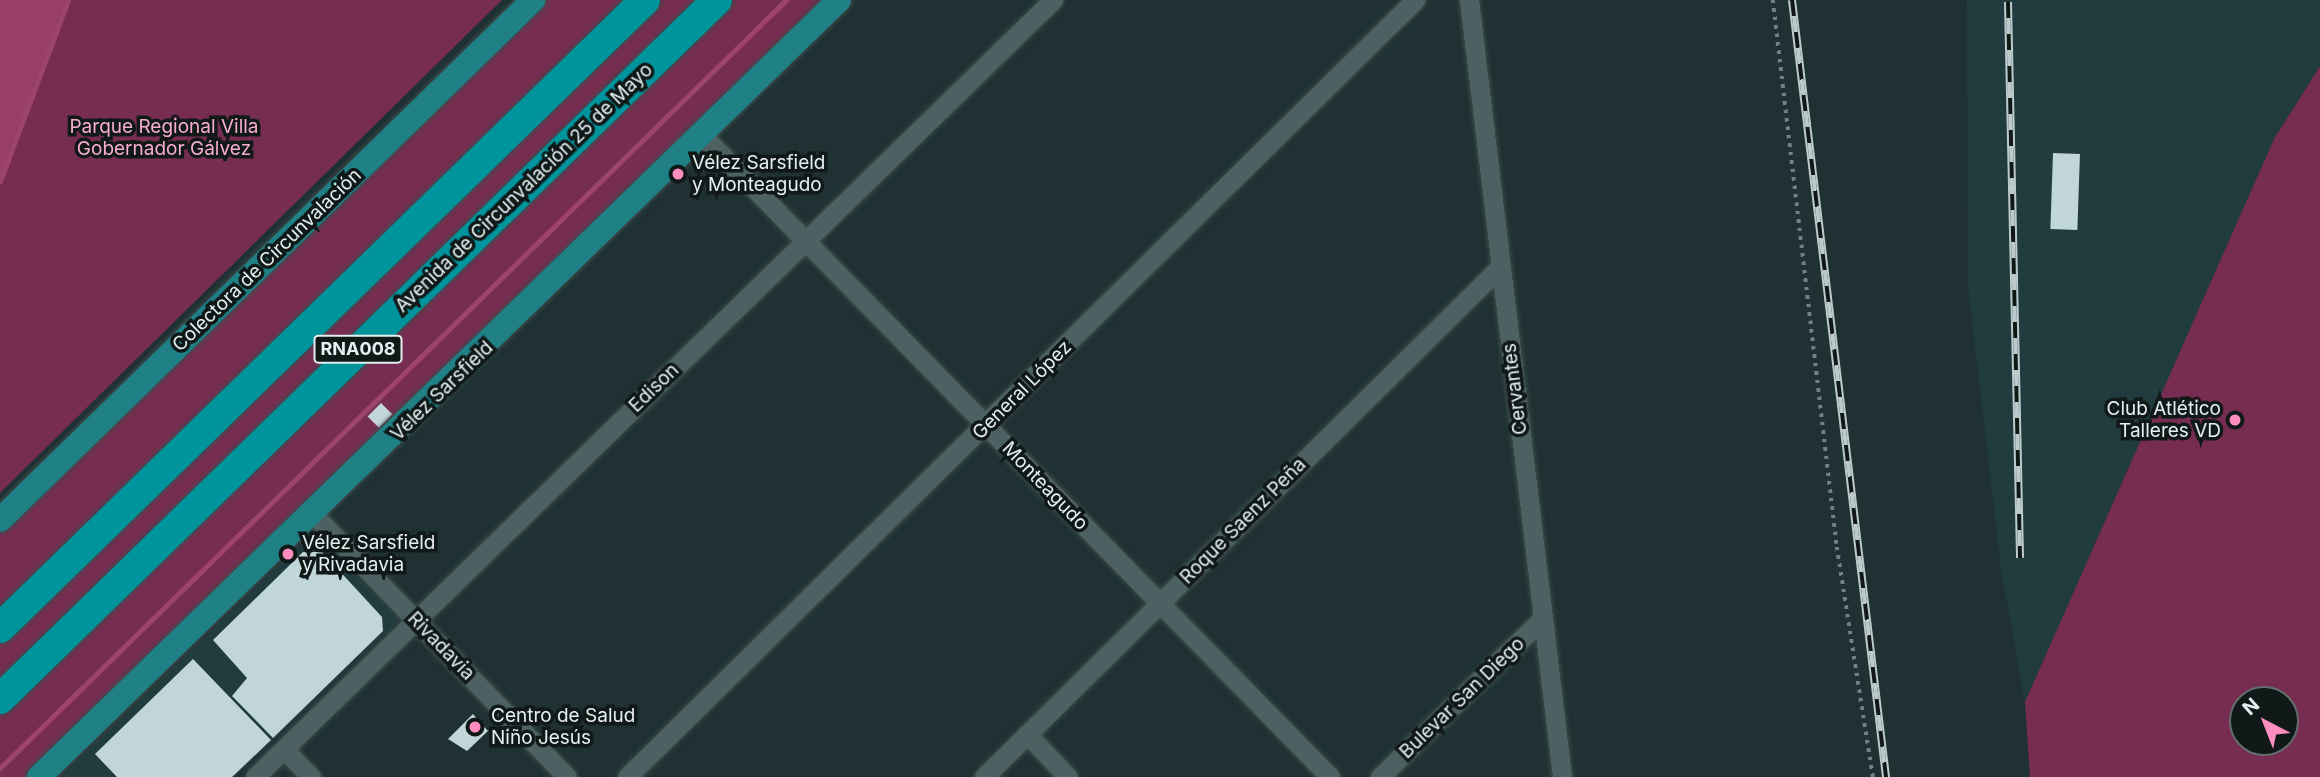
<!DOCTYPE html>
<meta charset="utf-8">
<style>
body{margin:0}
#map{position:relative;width:2320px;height:777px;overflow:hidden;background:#1f3133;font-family:Inter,sans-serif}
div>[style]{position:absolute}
.built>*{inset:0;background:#213c3e}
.green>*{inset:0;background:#772d51}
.forest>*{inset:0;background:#973f69}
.stream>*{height:5px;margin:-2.5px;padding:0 2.5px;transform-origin:2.5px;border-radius:2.5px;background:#9c446d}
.building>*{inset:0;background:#c1d6d8;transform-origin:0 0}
.path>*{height:3.5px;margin-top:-1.75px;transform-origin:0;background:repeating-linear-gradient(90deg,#728183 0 3.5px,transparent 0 8.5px)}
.roads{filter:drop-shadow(0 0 2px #3d4c4d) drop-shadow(0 0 2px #3d4c4d)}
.minor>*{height:19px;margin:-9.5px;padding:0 9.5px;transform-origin:9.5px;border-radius:9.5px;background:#4e6162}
.major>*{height:24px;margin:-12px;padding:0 12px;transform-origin:12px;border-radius:12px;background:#1f8085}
.highway>*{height:30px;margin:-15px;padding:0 15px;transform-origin:15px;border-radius:15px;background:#00949d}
.rail>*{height:8px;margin-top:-4px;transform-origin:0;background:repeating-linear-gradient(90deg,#101818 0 16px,#bdcacb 0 32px);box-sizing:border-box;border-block:2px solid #bdcacb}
.dots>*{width:19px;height:19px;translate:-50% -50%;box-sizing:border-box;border:4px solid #101818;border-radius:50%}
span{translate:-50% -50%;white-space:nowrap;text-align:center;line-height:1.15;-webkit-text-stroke:7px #101818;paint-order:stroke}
.shield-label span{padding:2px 5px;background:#101818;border:2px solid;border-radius:5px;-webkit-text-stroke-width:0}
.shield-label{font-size:18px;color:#e4eff0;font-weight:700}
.park-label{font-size:19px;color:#f7adcb}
.poi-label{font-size:19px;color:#e4eff0}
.left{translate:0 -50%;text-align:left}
.right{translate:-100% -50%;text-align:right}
.street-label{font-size:19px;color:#e4eff0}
.north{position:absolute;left:2229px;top:686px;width:70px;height:70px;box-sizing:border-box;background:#101818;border:2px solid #656e6e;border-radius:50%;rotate:318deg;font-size:19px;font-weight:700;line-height:28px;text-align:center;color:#e4eff0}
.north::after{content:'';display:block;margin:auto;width:24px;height:32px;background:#fd8ebf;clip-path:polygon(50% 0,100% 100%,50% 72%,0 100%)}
</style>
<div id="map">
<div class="built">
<div style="clip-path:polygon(1967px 0,2320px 0,2320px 66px,2274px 139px,2025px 702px,2001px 569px,1968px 286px)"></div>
<div style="clip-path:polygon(313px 533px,399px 620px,235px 777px,60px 777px)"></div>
</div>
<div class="green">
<div style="clip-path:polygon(68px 0,502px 0,0 493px,0 181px)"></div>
<div style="clip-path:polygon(533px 0,839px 0,39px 777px,0 777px,0 520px)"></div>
<div style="clip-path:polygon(evenodd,2320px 66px,2320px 777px,2030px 777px,2025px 702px,2274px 139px,2320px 66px,2243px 700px,2285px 700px,2285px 742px,2243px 742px,2243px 700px)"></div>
</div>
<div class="forest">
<div style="clip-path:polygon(0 0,68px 0,0 181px)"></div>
</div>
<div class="stream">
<div style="left:0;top:181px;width:193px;rotate:-69.4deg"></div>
<div style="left:0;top:768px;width:1099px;rotate:-44.34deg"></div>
</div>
<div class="building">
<div style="left:2053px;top:153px;width:27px;height:76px;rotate:2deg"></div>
<div style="left:381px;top:403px;width:16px;height:19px;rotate:45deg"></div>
<div style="clip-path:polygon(303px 552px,322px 552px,382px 617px,383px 631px,273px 738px,232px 696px,247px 678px,213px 640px)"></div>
<div style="clip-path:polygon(193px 659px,271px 740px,232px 777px,117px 777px,95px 754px)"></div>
<div style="clip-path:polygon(473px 714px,488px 731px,467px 751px,448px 739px)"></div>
</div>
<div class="path">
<div style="left:1773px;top:0;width:551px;rotate:83.33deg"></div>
<div style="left:1837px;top:547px;width:233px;rotate:81.1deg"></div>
</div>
<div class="roads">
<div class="minor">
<div style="left:1469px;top:0;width:783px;rotate:83.17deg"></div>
<div style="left:702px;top:135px;width:898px;rotate:45.63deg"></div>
<div style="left:314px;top:515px;width:364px;rotate:46deg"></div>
<div style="left:1027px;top:734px;width:59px;rotate:46.4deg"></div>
<div style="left:284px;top:749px;width:39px;rotate:46deg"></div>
<div style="left:255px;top:777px;width:1114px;rotate:-44.24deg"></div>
<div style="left:627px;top:777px;width:1107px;rotate:-44.6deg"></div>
<div style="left:984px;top:777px;width:727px;rotate:-44.67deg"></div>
<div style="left:1380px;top:777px;width:228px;rotate:-44.3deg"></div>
</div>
<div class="major">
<div style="left:0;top:520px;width:745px;rotate:-44.29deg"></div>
<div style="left:39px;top:777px;width:1115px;rotate:-44.16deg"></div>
</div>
<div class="highway">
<div style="left:0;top:628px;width:900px;rotate:-44.23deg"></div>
<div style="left:0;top:699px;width:1001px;rotate:-44.27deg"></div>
</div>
</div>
<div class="rail">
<div style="left:1792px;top:0;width:783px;rotate:83.1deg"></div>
<div style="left:2008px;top:2px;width:556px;rotate:88.76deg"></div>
</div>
<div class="dots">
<div style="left:678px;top:174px;background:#fd8ebf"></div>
<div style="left:2235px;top:420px;background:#fd8ebf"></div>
<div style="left:288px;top:554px;background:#fd8ebf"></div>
<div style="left:475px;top:727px;background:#fd8ebf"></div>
</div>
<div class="shield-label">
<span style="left:358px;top:349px">RNA008</span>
</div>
<div class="park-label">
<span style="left:164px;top:138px">Parque Regional Villa<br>Gobernador Gálvez</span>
</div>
<div class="poi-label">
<span class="left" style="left:692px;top:174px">Vélez Sarsfield<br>y Monteagudo</span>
<span class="right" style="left:2221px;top:420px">Club Atlético<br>Talleres VD</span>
<span class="left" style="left:302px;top:554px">Vélez Sarsfield<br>y Rivadavia</span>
<span class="left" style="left:491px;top:727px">Centro de Salud<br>Niño Jesús</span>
</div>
<div class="street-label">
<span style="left:524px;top:188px;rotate:-44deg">Avenida de Circunvalación 25 de Mayo</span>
<span style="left:267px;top:260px;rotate:-44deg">Colectora de Circunvalación</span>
<span style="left:654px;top:388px;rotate:-44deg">Edison</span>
<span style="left:1515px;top:389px;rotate:-97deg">Cervantes</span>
<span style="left:1022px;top:390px;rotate:-45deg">General López</span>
<span style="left:442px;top:391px;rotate:-44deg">Vélez Sarsfield</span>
<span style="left:1045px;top:486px;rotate:46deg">Monteagudo</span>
<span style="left:1243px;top:521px;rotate:-45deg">Roque Saenz Peña</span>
<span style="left:441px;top:646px;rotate:46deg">Rivadavia</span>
<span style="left:1462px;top:698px;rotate:-44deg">Bulevar San Diego</span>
</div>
<div class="north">N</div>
</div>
